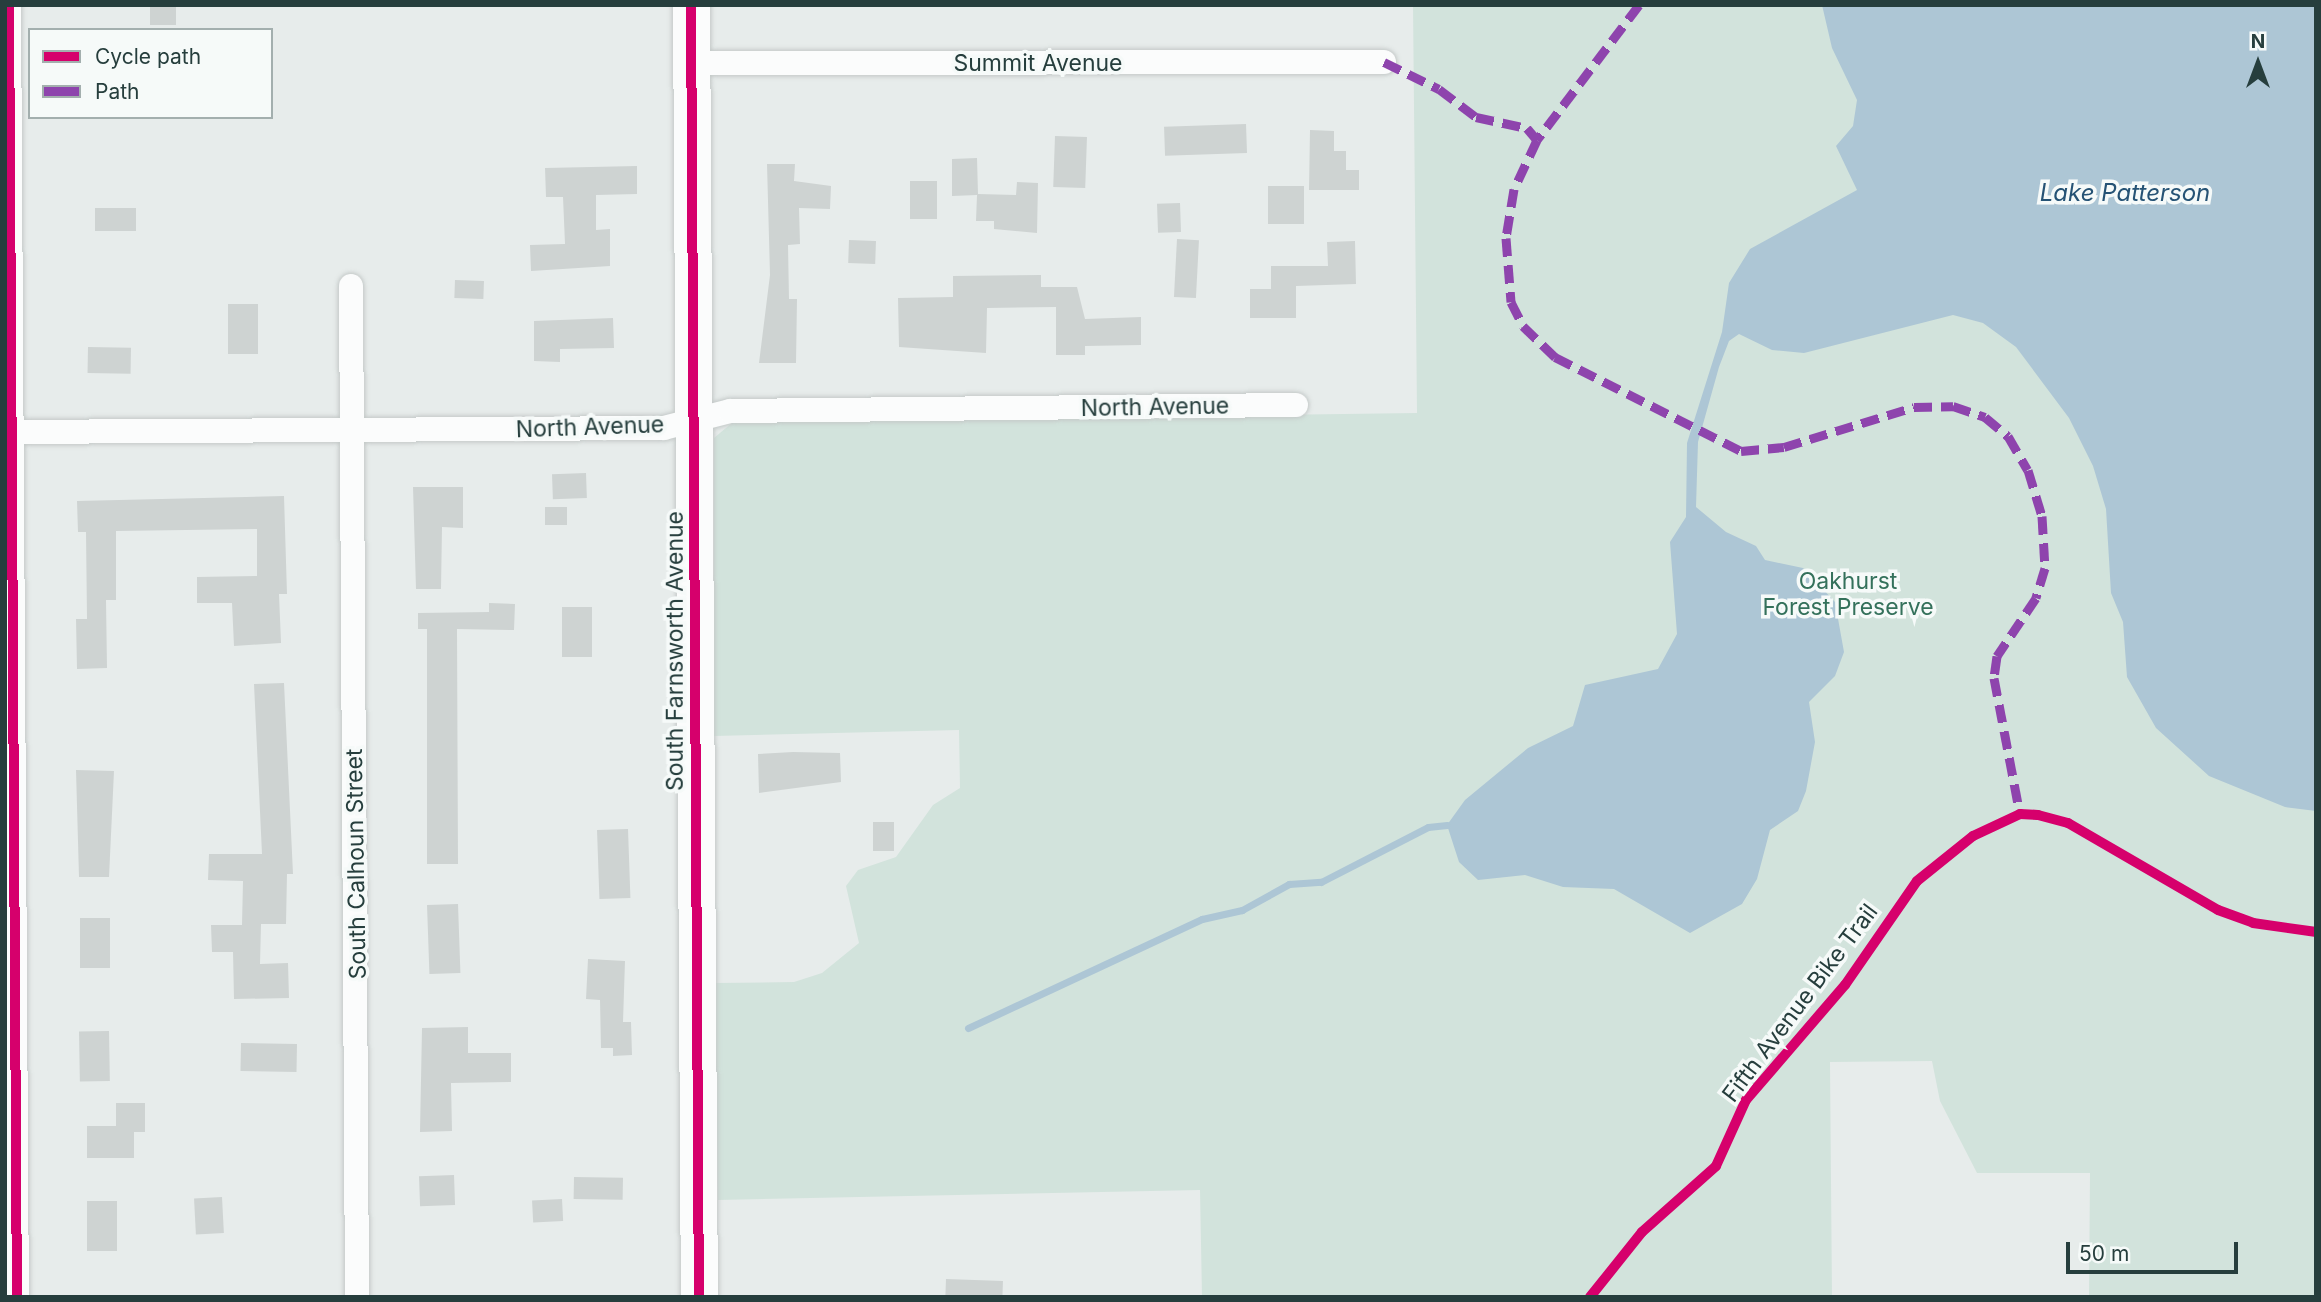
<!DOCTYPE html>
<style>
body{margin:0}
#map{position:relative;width:2321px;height:1302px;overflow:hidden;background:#e7eceb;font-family:Inter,sans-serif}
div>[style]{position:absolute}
.green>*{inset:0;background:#d2e3dc}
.water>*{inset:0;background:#adc6d5}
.stream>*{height:7px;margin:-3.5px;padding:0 3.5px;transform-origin:3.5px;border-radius:3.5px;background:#adc6d5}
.building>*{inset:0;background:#ced3d2;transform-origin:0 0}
.roads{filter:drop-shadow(0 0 2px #c4c9c8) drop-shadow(0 0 2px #c4c9c8)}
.street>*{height:24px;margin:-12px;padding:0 12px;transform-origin:12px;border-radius:12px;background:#fbfcfc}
.secondary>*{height:37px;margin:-18.5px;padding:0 18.5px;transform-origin:18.5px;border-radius:18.5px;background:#fbfcfc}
.quiet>*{height:9px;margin-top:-4.5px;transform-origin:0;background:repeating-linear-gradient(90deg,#8e44ad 0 18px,transparent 0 27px)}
.cycleway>*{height:10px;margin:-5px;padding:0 5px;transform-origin:5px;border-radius:5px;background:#d6006c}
span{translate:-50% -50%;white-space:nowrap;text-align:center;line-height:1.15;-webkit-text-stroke:7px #f6faf9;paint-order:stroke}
.street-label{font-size:23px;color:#263e3d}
.park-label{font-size:23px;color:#34715b}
.water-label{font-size:24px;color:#265375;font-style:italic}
.frame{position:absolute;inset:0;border:7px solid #263e3d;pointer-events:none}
.legend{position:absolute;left:28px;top:28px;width:245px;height:91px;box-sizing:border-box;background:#f6faf9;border:2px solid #a3afae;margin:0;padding:9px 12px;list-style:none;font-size:21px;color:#263e3d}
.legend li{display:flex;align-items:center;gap:14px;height:35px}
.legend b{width:35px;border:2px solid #a3afae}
.north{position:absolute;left:2223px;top:28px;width:70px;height:70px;-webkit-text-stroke:5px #f6faf9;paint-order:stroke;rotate:0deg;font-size:19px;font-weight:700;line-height:28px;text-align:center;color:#263e3d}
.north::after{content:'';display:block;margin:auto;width:24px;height:32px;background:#263e3d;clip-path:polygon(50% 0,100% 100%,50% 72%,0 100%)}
.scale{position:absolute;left:2066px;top:1242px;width:172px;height:32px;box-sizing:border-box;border:4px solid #263e3d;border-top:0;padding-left:9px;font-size:21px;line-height:24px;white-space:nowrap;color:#263e3d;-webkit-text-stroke:5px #f6faf9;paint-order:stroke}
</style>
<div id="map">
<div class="green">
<div style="clip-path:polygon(1413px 5px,2316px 5px,2316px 1297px,2089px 1297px,2090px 1173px,1977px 1173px,1940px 1101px,1932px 1061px,1830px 1062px,1832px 1297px,1202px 1297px,1200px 1190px,718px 1200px,715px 983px,794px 982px,822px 973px,859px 943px,846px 886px,858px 870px,896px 857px,933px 805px,960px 788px,959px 730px,714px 736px,714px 438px,733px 422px,1417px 413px)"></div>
</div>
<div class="water">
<div style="clip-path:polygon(1822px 5px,2316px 5px,2316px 811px,2285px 807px,2209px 776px,2156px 728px,2127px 677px,2123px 622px,2111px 593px,2106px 509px,2093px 466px,2069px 418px,2016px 347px,1983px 323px,1953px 315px,1804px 353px,1772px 350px,1739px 334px,1729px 341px,1719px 367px,1698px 442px,1696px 507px,1726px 532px,1756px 546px,1765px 560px,1803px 568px,1835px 602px,1844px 652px,1835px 676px,1809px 702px,1815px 742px,1806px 791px,1798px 811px,1770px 830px,1757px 879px,1742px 904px,1690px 933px,1614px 889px,1563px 887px,1525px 875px,1478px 880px,1459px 862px,1447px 825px,1465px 800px,1528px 748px,1573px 726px,1585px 685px,1658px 669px,1677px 634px,1670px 542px,1686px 517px,1687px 443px,1722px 332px,1729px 283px,1750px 249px,1857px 190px,1836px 146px,1853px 126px,1857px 100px,1832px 48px)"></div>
</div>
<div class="stream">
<div style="left:968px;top:1028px;width:258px;rotate:-25deg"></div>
<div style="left:1202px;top:919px;width:41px;rotate:-12.7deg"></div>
<div style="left:1242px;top:910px;width:54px;rotate:-29deg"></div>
<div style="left:1289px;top:884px;width:32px;rotate:-4deg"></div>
<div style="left:1321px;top:882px;width:120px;rotate:-27.2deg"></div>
<div style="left:1428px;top:827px;width:19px;rotate:-6deg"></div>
</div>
<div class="building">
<div style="left:150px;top:5px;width:26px;height:20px"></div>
<div style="left:1246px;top:124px;width:29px;height:82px;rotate:88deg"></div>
<div style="clip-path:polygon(1310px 130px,1334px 131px,1334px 151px,1346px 151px,1346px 170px,1359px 170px,1359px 190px,1309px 190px)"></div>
<div style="left:1055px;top:136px;width:32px;height:51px;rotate:2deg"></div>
<div style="clip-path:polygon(977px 158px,978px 194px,1016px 195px,1017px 182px,1038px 183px,1037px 233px,994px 229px,994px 221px,976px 221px,977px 195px,952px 196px,952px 159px)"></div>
<div style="clip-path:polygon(767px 164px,795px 164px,794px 181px,831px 186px,830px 209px,799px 208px,800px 244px,788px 245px,789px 299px,797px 299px,796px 363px,759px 363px,770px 275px)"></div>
<div style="clip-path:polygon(637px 166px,637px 194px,596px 195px,596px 230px,610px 229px,610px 266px,531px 271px,530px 245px,565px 244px,563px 197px,546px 197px,545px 168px)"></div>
<div style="left:910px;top:181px;width:27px;height:38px"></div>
<div style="left:1268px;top:186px;width:36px;height:38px"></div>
<div style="left:1180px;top:203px;width:29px;height:23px;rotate:88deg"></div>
<div style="left:136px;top:208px;width:23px;height:41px;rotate:90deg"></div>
<div style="left:1177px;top:239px;width:22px;height:58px;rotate:3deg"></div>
<div style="left:849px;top:240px;width:27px;height:23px;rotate:2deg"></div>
<div style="clip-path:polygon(1355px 241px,1356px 284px,1296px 286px,1296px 318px,1250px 318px,1250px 289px,1271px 289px,1271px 266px,1328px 266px,1327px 242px)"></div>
<div style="clip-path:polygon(1041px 275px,1041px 287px,1077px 287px,1085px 319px,1141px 317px,1141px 345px,1085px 346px,1085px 355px,1056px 355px,1056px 307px,987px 308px,986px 353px,899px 347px,898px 298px,953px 297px,953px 276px)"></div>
<div style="left:455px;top:280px;width:29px;height:18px;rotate:2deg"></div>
<div style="left:228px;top:304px;width:30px;height:50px"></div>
<div style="clip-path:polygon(613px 318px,614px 348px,560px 349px,560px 362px,534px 361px,534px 321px)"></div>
<div style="left:88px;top:347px;width:43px;height:26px;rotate:1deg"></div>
<div style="left:586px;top:473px;width:25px;height:34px;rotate:88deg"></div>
<div style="clip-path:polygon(413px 487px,463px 487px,463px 528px,442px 527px,441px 589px,416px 589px)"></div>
<div style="clip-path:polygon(284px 496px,287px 594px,279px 594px,281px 643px,234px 646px,232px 603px,197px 603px,197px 577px,257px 576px,257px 529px,116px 531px,116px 600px,106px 600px,107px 668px,77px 669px,76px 619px,87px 619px,86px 532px,78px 532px,77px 501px)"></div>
<div style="left:545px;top:507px;width:22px;height:18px"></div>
<div style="clip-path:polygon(489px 603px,515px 604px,514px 630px,457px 629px,458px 864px,427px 864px,427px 629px,418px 629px,418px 613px,489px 612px)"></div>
<div style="left:562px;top:607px;width:30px;height:50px"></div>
<div style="clip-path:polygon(284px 683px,293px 874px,287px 874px,286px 924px,261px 924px,260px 964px,288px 963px,289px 998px,234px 999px,233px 952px,212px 952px,211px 925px,242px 925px,243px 881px,208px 880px,209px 854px,262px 854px,254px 684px)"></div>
<div style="clip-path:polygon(793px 752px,840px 753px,841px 782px,759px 793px,758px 754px)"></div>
<div style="clip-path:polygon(76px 770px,114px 771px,109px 877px,79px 877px)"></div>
<div style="left:873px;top:822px;width:21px;height:29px"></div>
<div style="left:628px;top:829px;width:69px;height:31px;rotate:88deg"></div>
<div style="left:458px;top:904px;width:69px;height:31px;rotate:88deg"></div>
<div style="left:80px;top:918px;width:30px;height:50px"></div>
<div style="clip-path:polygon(588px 959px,625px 961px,623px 1022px,631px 1022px,632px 1055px,613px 1056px,613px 1048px,601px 1048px,600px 1000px,586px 999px)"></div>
<div style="clip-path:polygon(468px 1027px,468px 1053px,511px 1053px,511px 1082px,451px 1083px,452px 1131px,420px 1132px,422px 1028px)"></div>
<div style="left:109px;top:1031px;width:50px;height:30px;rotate:89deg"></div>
<div style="left:241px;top:1043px;width:56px;height:28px;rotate:1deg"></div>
<div style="clip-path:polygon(116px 1103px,145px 1103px,145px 1132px,134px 1132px,134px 1158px,87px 1158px,87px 1126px,116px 1126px)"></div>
<div style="left:454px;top:1175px;width:30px;height:35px;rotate:88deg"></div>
<div style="left:574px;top:1177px;width:49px;height:22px;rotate:1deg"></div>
<div style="left:222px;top:1197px;width:36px;height:28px;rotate:87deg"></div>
<div style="left:562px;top:1199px;width:22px;height:30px;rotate:87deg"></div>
<div style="left:87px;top:1201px;width:30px;height:50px"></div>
<div style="left:946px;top:1279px;width:57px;height:18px;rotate:2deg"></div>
</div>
<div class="roads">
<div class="street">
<div style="left:9px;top:5px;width:1292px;rotate:89.65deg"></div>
<div style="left:691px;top:63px;width:693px;rotate:-0.08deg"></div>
<div style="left:351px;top:286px;width:1011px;rotate:89.66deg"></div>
<div style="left:9px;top:432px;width:655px;rotate:-0.35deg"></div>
<div style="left:664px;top:428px;width:68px;rotate:-14.4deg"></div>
<div style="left:730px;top:411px;width:566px;rotate:-0.61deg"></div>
</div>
<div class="secondary">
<div style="left:691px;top:5px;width:1292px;rotate:89.65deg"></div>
</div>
</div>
<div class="quiet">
<div style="left:1639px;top:5px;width:169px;rotate:127.1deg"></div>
<div style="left:1537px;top:140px;width:54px;rotate:115.1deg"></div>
<div style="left:1514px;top:189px;width:50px;rotate:99.3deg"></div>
<div style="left:1506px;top:238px;width:64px;rotate:85.5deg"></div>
<div style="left:1511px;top:302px;width:27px;rotate:63deg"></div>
<div style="left:1523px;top:326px;width:45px;rotate:44.1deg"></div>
<div style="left:1555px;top:357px;width:208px;rotate:26.8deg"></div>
<div style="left:1741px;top:451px;width:43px;rotate:-5.3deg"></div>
<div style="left:1784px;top:447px;width:136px;rotate:-17.1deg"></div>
<div style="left:1914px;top:407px;width:39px;rotate:-1deg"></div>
<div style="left:1953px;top:406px;width:34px;rotate:19deg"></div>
<div style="left:1985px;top:417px;width:30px;rotate:40deg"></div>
<div style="left:2008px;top:436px;width:39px;rotate:60deg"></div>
<div style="left:2028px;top:470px;width:48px;rotate:73.1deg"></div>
<div style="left:2042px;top:516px;width:52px;rotate:86.7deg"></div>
<div style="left:2045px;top:568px;width:31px;rotate:107deg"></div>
<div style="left:2036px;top:598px;width:70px;rotate:123.9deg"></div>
<div style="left:1997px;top:656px;width:22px;rotate:98deg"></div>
<div style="left:1994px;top:678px;width:138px;rotate:79.2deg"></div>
<div style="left:1384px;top:62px;width:61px;rotate:26.1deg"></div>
<div style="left:1439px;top:89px;width:46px;rotate:37.1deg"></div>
<div style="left:1476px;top:117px;width:52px;rotate:12.2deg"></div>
<div style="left:1527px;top:128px;width:16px;rotate:50deg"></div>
</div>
<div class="cycleway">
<div style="left:9px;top:5px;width:1292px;rotate:89.65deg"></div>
<div style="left:691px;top:5px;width:1292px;rotate:89.65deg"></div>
<div style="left:1590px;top:1297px;width:83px;rotate:-51.3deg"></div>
<div style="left:1642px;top:1232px;width:99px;rotate:-41.7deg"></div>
<div style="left:1716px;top:1166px;width:72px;rotate:-65.6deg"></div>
<div style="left:1746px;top:1100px;width:152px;rotate:-49.3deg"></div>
<div style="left:1845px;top:985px;width:126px;rotate:-55.3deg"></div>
<div style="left:1917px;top:881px;width:72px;rotate:-38.8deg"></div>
<div style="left:1973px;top:836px;width:52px;rotate:-25.1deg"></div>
<div style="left:2020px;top:814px;width:18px;rotate:3deg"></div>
<div style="left:2038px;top:815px;width:31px;rotate:15deg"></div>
<div style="left:2068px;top:823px;width:173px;rotate:30.1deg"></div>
<div style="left:2218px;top:910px;width:37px;rotate:20deg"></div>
<div style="left:2253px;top:923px;width:64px;rotate:8.1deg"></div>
</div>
<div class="street-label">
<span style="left:1038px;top:63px">Summit Avenue</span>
<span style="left:1155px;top:407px;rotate:-1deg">North Avenue</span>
<span style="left:590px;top:427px;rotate:-2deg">North Avenue</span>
<span style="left:675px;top:651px;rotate:-90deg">South Farnsworth Avenue</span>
<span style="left:356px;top:864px;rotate:-91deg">South Calhoun Street</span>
<span style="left:1800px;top:1003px;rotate:-53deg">Fifth Avenue Bike Trail</span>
</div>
<div class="park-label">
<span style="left:1848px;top:594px">Oakhurst<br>Forest Preserve</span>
</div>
<div class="water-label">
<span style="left:2125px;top:193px">Lake Patterson</span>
</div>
<div class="frame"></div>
<ul class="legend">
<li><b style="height:9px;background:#d6006c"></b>Cycle path</li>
<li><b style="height:9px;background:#8e44ad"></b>Path</li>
</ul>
<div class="north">N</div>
<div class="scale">50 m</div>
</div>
